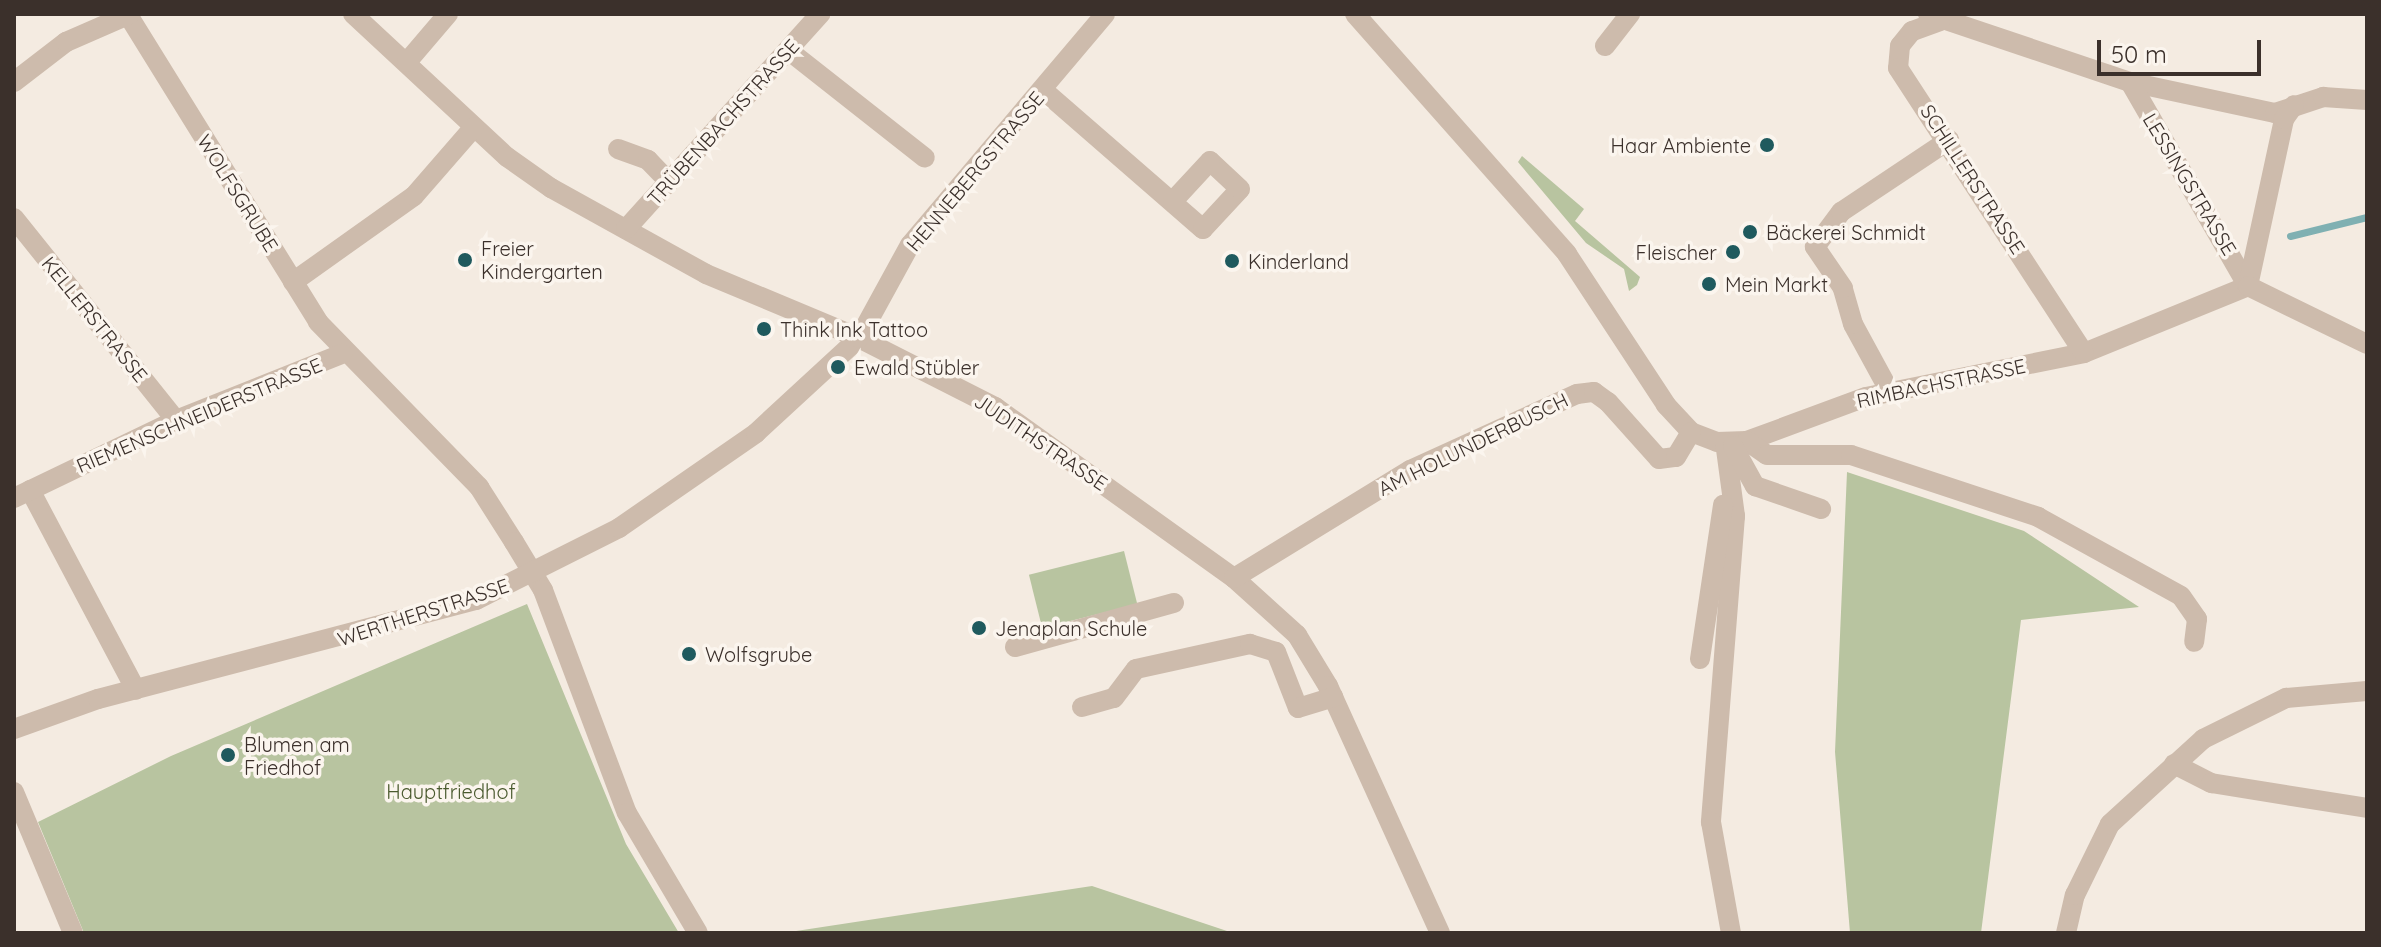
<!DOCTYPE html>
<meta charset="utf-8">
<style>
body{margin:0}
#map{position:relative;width:2381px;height:947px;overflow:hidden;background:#f4ebe1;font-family:Quicksand,sans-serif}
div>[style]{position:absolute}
.green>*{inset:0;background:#b8c4a0;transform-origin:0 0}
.stream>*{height:7px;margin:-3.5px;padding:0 3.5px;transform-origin:3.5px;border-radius:3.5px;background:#7fb0b2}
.minor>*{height:20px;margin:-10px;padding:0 10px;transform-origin:10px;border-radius:10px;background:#cdbbac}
.dots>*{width:22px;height:22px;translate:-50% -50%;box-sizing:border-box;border:4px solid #fbf5ee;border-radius:50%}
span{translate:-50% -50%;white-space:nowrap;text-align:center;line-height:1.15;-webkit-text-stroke:7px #fbf5ee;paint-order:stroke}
.street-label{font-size:20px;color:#3b302b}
.poi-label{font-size:20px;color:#3b302b}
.right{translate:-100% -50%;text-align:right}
.left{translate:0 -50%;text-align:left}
.park-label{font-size:20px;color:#4a5a2e}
.frame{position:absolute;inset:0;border:16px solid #3b302b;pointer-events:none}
.scale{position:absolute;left:2097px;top:40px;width:164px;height:36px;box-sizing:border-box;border:4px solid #3b302b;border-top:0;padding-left:10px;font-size:24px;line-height:28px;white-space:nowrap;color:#3b302b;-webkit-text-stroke:6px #fbf5ee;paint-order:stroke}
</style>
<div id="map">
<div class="green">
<div style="clip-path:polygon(1522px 156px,1584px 209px,1575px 221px,1640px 277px,1637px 285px,1629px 291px,1624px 269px,1586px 243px,1518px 162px)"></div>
<div style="clip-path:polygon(1847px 472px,2024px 531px,2139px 607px,2021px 620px,1981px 933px,1850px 933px,1835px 752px)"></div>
<div style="left:1124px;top:551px;width:55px;height:98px;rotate:76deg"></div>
<div style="clip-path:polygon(527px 604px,626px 844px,679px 933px,84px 933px,38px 822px,171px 756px)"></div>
<div style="clip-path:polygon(1092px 886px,1233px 933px,783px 933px)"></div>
</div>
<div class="stream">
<div style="left:2290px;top:236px;width:79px;rotate:-13.9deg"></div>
</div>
<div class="minor">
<div style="left:353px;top:14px;width:210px;rotate:42.9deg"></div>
<div style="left:507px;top:157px;width:54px;rotate:35.2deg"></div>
<div style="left:551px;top:188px;width:177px;rotate:29deg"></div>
<div style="left:706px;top:274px;width:166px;rotate:22.7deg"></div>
<div style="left:859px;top:338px;width:153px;rotate:26.9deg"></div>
<div style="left:995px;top:407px;width:294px;rotate:35.6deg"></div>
<div style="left:1234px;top:578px;width:85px;rotate:42.1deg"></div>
<div style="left:1297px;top:635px;width:60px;rotate:58.7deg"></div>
<div style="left:1328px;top:686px;width:271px;rotate:65.6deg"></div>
<div style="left:1355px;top:14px;width:320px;rotate:48.5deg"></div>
<div style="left:1567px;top:254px;width:181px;rotate:56.7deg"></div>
<div style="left:1666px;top:405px;width:37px;rotate:47deg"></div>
<div style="left:1691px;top:432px;width:28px;rotate:21deg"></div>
<div style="left:1717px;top:442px;width:30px;rotate:-2deg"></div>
<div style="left:1747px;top:441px;width:127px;rotate:-20.3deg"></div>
<div style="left:1866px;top:397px;width:222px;rotate:-11.4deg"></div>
<div style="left:2084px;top:353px;width:177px;rotate:-22.2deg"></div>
<div style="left:1928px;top:14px;width:213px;rotate:18.6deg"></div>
<div style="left:2130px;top:82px;width:148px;rotate:12.1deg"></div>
<div style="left:2275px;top:113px;width:51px;rotate:-18.4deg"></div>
<div style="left:2323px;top:97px;width:44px;rotate:3.9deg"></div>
<div style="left:128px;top:15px;width:361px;rotate:58.2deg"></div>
<div style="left:318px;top:322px;width:231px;rotate:45.7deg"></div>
<div style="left:479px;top:487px;width:65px;rotate:57.5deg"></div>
<div style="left:514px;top:542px;width:56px;rotate:58.9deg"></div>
<div style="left:543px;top:590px;width:238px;rotate:69.4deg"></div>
<div style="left:627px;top:813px;width:139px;rotate:59.4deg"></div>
<div style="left:1940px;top:21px;width:30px;rotate:160deg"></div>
<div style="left:1912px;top:31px;width:19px;rotate:129deg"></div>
<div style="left:1900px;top:46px;width:22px;rotate:95deg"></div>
<div style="left:1898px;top:68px;width:340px;rotate:56.9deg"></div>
<div style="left:1605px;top:46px;width:41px;rotate:-52deg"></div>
<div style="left:788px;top:50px;width:174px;rotate:38.2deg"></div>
<div style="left:407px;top:62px;width:63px;rotate:-49.5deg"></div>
<div style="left:14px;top:82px;width:66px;rotate:-37.6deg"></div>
<div style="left:66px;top:42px;width:70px;rotate:-23.6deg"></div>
<div style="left:2130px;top:82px;width:236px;rotate:60deg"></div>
<div style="left:1043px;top:90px;width:212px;rotate:41deg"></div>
<div style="left:1203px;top:229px;width:54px;rotate:-47.2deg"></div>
<div style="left:1240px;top:189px;width:41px;rotate:-137deg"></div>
<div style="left:1210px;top:161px;width:54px;rotate:132.8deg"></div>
<div style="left:618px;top:149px;width:32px;rotate:20deg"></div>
<div style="left:648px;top:160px;width:30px;rotate:46deg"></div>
<div style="left:14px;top:218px;width:259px;rotate:51.3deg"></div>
<div style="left:626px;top:229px;width:290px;rotate:-47.9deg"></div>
<div style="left:293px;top:282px;width:148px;rotate:-35.4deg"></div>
<div style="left:414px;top:196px;width:91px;rotate:-49deg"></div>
<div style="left:2248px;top:286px;width:171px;rotate:-77.8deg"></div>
<div style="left:2284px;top:119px;width:17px;rotate:-54deg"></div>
<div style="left:2248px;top:286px;width:132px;rotate:26deg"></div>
<div style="left:1890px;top:392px;width:77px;rotate:-118.6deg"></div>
<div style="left:1853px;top:324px;width:37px;rotate:-106deg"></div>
<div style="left:1843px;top:288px;width:50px;rotate:-124.3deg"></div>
<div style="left:1815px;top:247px;width:44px;rotate:-53.4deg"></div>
<div style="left:1841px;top:212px;width:130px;rotate:-33.7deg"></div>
<div style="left:1747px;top:441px;width:24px;rotate:35deg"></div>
<div style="left:1767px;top:455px;width:84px"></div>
<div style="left:1851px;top:455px;width:197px;rotate:18.3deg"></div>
<div style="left:2038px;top:517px;width:163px;rotate:28.9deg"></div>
<div style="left:2181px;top:596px;width:28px;rotate:55deg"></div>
<div style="left:2197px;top:619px;width:23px;rotate:97deg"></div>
<div style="left:1725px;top:442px;width:75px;rotate:82.3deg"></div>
<div style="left:1735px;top:516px;width:307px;rotate:94.5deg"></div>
<div style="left:1711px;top:822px;width:113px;rotate:79.8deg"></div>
<div style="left:1733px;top:446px;width:46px;rotate:61.2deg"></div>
<div style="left:1755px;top:486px;width:70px;rotate:19.2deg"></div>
<div style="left:30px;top:490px;width:226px;rotate:62.1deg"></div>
<div style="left:14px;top:498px;width:180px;rotate:-25.7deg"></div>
<div style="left:176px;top:420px;width:179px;rotate:-21.7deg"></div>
<div style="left:1234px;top:578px;width:206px;rotate:-31.5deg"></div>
<div style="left:1410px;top:470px;width:183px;rotate:-24.5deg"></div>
<div style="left:1577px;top:394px;width:17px;rotate:-7deg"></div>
<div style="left:1594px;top:392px;width:17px;rotate:36deg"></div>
<div style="left:1608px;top:402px;width:76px;rotate:48.2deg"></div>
<div style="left:1659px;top:459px;width:17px;rotate:-7deg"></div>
<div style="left:1676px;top:457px;width:29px;rotate:-59deg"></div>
<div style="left:1015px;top:647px;width:165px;rotate:-15.5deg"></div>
<div style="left:1700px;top:659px;width:156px;rotate:-81.5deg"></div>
<div style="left:1082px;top:707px;width:33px;rotate:-16deg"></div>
<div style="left:1114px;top:698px;width:36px;rotate:-53deg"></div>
<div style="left:1136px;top:669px;width:117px;rotate:-12.4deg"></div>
<div style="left:1250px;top:644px;width:27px;rotate:17deg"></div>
<div style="left:1276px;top:652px;width:60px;rotate:68.6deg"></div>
<div style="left:1298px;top:708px;width:37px;rotate:-17deg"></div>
<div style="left:14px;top:729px;width:89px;rotate:-19.7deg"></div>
<div style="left:98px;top:699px;width:391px;rotate:-14.7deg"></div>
<div style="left:476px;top:600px;width:160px;rotate:-26.7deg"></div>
<div style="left:619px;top:528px;width:167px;rotate:-34.7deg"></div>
<div style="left:756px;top:433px;width:140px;rotate:-42.7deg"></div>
<div style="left:859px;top:338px;width:106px;rotate:-61.3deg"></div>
<div style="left:910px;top:245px;width:302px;rotate:-49.8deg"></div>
<div style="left:2174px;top:764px;width:42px;rotate:27.2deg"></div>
<div style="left:2211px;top:783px;width:158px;rotate:9.1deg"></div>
<div style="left:14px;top:792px;width:153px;rotate:67.3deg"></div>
<div style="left:2066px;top:933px;width:39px;rotate:-77deg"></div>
<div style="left:2075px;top:895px;width:79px;rotate:-63.8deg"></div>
<div style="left:2110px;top:824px;width:126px;rotate:-42.4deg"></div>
<div style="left:2203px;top:739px;width:93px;rotate:-26.3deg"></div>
<div style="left:2286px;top:698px;width:81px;rotate:-4.9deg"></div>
</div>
<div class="dots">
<div style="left:1767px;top:145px;background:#1f5a5e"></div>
<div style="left:1750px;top:232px;background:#1f5a5e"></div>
<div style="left:1733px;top:252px;background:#1f5a5e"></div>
<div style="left:465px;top:260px;background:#1f5a5e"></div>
<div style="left:1232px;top:261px;background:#1f5a5e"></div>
<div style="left:1709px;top:284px;background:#1f5a5e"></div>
<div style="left:764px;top:329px;background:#1f5a5e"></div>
<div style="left:838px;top:367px;background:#1f5a5e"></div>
<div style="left:979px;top:628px;background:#1f5a5e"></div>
<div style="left:689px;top:654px;background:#1f5a5e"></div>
<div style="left:228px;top:755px;background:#1f5a5e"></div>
</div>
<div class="street-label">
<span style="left:723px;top:122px;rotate:-48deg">TRÜBENBACHSTRASSE</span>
<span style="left:975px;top:171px;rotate:-50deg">HENNEBERGSTRASSE</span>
<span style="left:1973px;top:179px;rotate:57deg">SCHILLERSTRASSE</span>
<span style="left:2190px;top:184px;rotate:59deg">LESSINGSTRASSE</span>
<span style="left:238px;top:193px;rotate:58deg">WOLFSGRUBE</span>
<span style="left:95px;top:319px;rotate:51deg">KELLERSTRASSE</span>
<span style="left:1941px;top:383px;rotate:-12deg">RIMBACHSTRASSE</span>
<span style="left:199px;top:415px;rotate:-23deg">RIEMENSCHNEIDERSTRASSE</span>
<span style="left:1041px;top:442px;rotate:34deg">JUDITHSTRASSE</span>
<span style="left:1473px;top:444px;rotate:-26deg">AM HOLUNDERBUSCH</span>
<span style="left:423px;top:612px;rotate:-18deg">WERTHERSTRASSE</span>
</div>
<div class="poi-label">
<span class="right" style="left:1751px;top:145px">Haar Ambiente</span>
<span class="left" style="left:1766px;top:232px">Bäckerei Schmidt</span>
<span class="left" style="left:481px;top:260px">Freier<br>Kindergarten</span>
<span class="right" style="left:1717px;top:252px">Fleischer</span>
<span class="left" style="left:1248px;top:261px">Kinderland</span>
<span class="left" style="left:1725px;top:284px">Mein Markt</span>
<span class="left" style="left:780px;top:329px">Think Ink Tattoo</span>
<span class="left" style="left:854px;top:367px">Ewald Stübler</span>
<span class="left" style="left:995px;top:628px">Jenaplan Schule</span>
<span class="left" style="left:705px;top:654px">Wolfsgrube</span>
<span class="left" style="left:244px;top:756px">Blumen am<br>Friedhof</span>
</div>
<div class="park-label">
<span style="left:451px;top:791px">Hauptfriedhof</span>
</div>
<div class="frame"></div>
<div class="scale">50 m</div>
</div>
